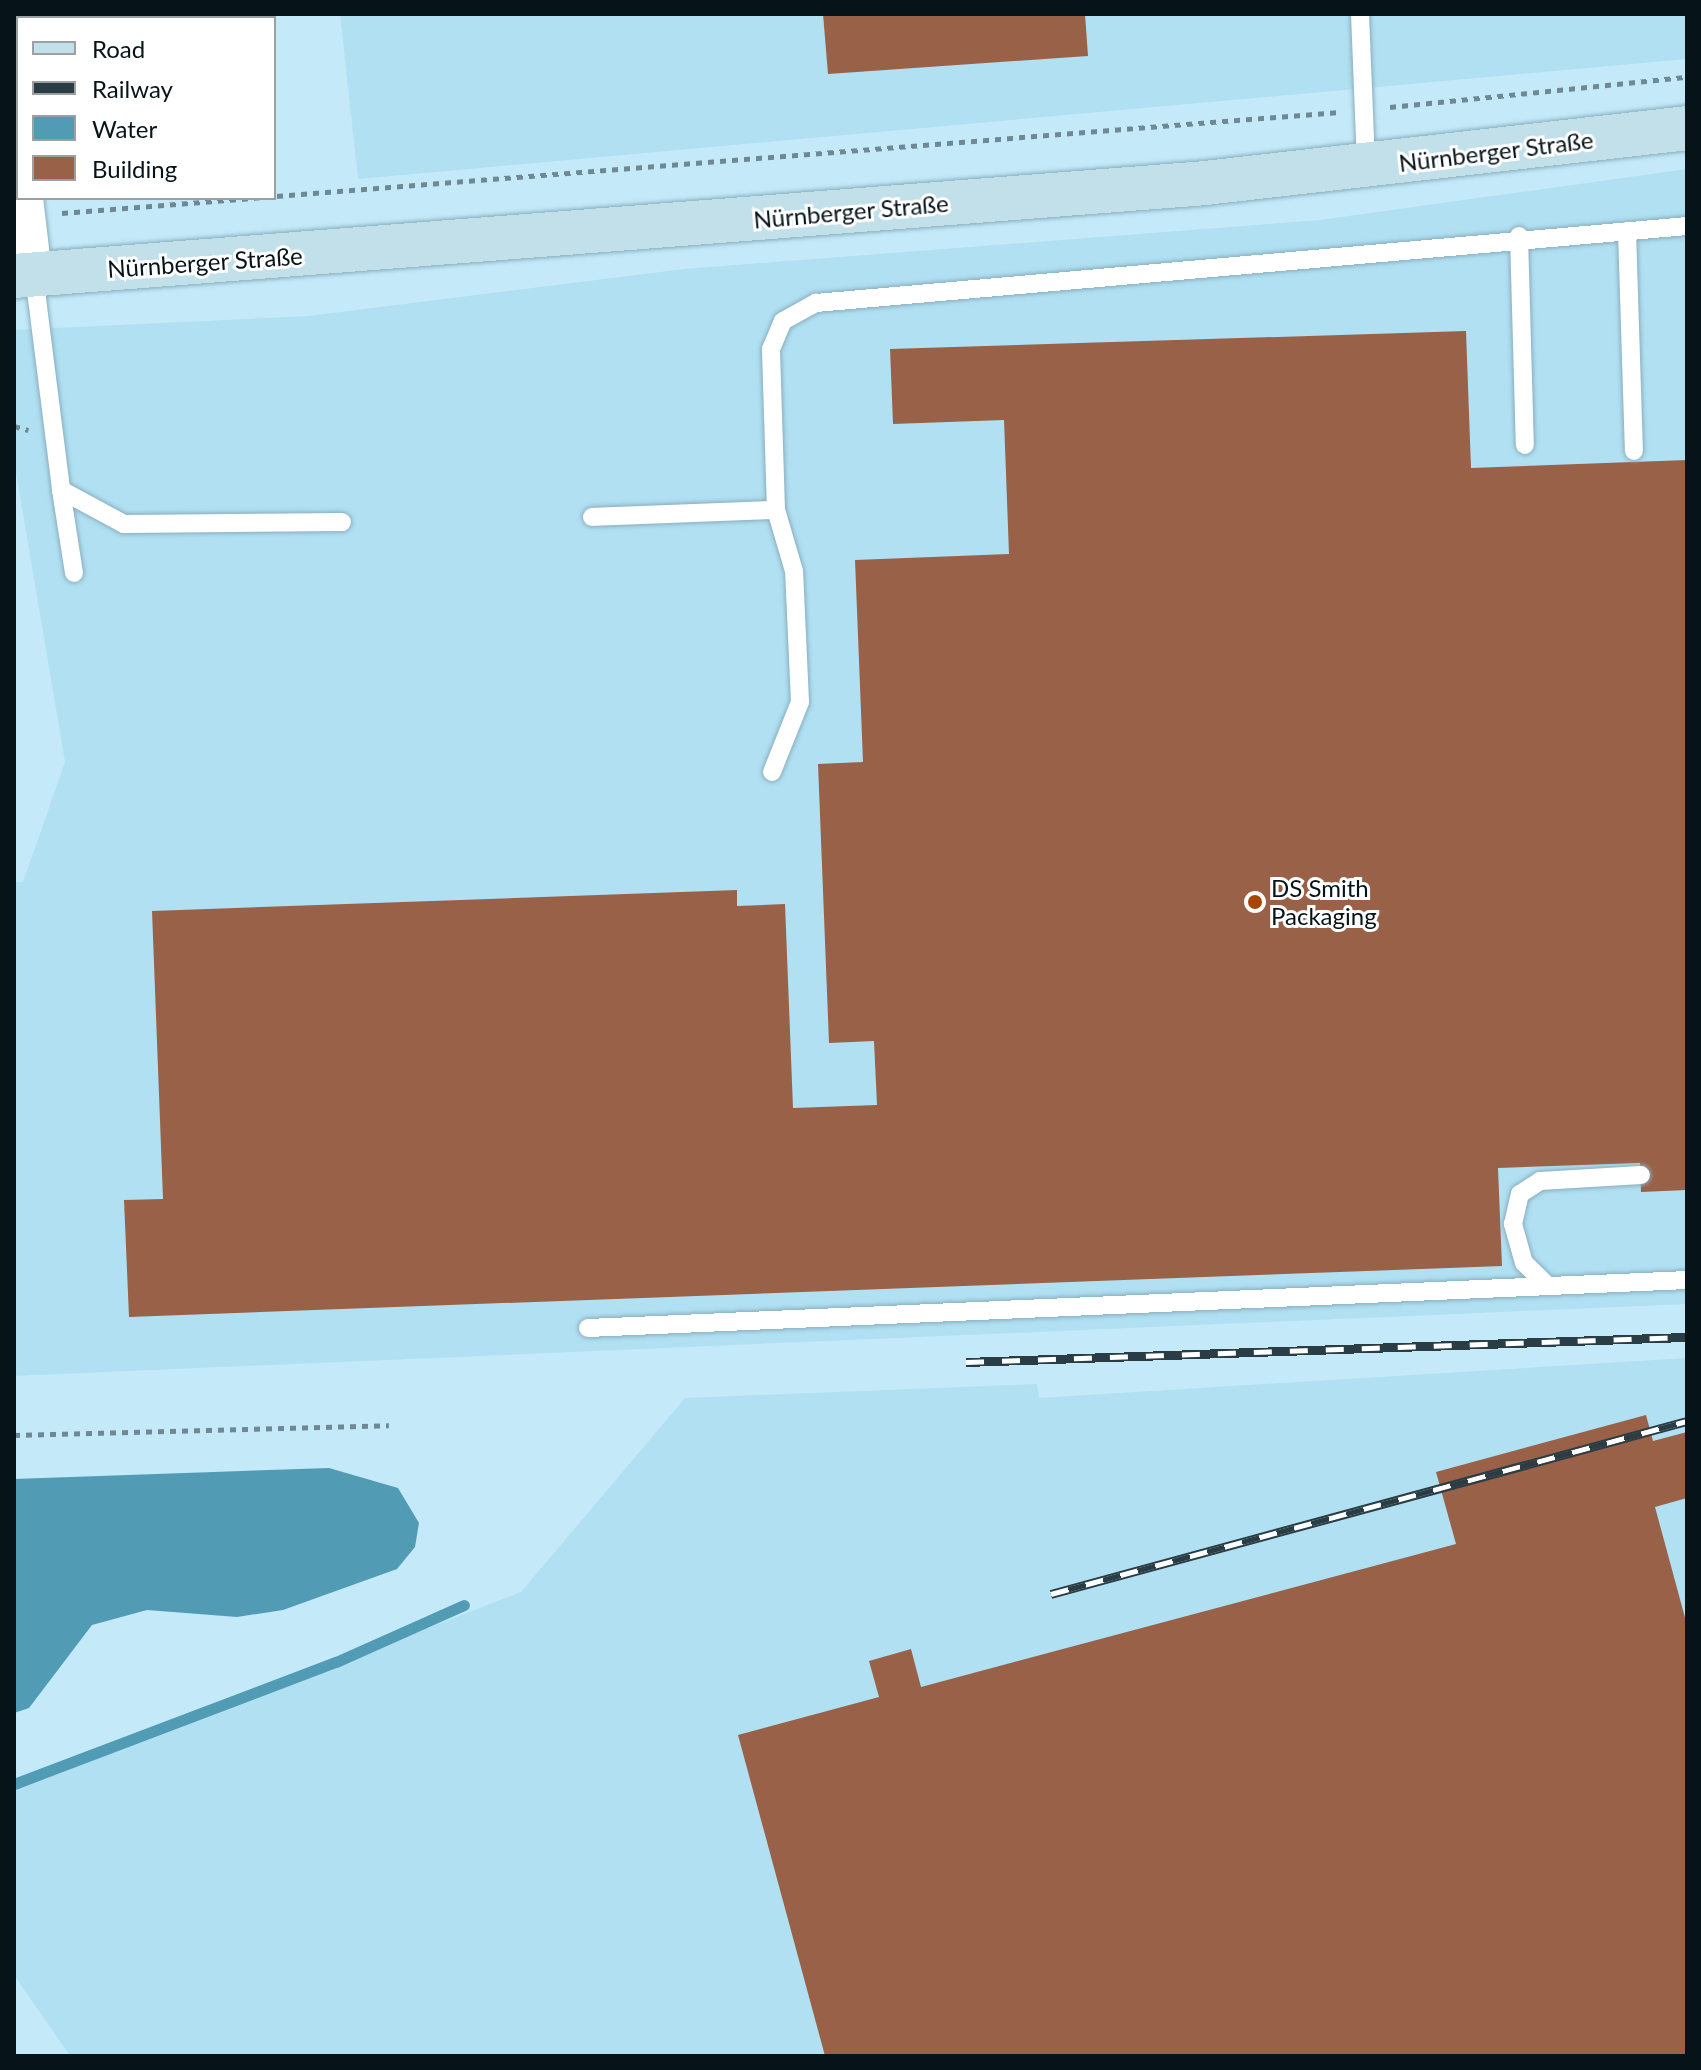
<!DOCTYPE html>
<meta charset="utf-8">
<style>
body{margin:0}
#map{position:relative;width:1701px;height:2070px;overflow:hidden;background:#c4eafa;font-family:Lato,sans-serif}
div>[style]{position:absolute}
.built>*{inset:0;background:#b1e0f3}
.water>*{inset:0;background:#529bb5}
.stream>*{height:11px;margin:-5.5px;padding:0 5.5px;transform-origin:5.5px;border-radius:5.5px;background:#529bb5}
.building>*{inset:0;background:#996148}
.path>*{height:5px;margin-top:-2.5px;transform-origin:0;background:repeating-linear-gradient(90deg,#6e8994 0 6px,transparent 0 12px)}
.roads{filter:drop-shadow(0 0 2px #89aebd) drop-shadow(0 0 2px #89aebd)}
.lane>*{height:18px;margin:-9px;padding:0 9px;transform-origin:9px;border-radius:9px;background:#fff}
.street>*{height:36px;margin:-18px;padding:0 18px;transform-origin:18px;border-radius:18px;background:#fff}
.secondary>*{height:44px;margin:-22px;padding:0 22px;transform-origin:22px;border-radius:22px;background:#c2e0e9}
.rail>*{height:9px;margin-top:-4.5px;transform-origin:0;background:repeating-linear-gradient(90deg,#fff 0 18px,#2a3c44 0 36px);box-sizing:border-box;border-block:2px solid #2a3c44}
.dots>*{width:22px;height:22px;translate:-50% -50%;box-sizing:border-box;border:4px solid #fff;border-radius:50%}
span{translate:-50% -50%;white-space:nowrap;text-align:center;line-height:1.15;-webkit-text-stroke:6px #fff;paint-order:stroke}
.street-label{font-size:24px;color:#061419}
.poi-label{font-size:24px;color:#061419}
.left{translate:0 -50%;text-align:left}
.frame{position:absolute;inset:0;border:16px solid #061419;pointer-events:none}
.legend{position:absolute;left:16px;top:16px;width:260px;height:184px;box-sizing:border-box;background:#fff;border:2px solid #9ba1a3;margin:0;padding:10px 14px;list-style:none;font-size:24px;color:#061419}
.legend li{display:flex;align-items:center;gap:16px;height:40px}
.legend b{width:40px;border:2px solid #9ba1a3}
</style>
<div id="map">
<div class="built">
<div style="clip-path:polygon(340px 14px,1687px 14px,1687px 59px,358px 179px)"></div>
<div style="clip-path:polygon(1687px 169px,1687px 1304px,14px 1376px,14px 882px,23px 882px,65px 762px,14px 460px,14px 330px,309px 316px,684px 269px,1320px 220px)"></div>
<div style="clip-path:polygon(1687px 1358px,1687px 2056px,70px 2056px,14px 1975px,14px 1788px,521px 1592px,685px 1398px,1037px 1384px,1039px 1398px)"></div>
</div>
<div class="water">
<div style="clip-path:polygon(329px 1468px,398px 1488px,419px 1523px,415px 1547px,397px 1569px,283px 1610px,237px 1617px,147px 1610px,92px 1625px,29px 1708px,14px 1713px,14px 1479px)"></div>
</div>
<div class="stream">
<div style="left:14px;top:1784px;width:344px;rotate:-20.8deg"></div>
<div style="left:336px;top:1662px;width:140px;rotate:-24deg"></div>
</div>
<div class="building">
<div style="clip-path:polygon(823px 14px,1085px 14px,1088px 56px,828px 74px)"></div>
<div style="clip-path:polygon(1466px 331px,1471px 468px,1687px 460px,1687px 1190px,1641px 1192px,1640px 1163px,1498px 1168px,1502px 1266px,129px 1317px,124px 1200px,163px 1199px,152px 911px,737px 890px,737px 906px,785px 904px,793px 1108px,877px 1105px,874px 1041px,829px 1043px,818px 764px,863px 762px,855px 560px,1009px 554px,1004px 420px,893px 424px,890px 349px)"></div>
<div style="clip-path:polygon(1646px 1415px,1653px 1441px,1687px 1432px,1687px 1498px,1655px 1507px,1687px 1625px,1687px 2056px,825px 2056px,738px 1735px,879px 1697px,869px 1661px,911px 1649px,921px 1687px,1456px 1544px,1436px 1472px)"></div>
</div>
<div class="path">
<div style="left:1390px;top:107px;width:299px;rotate:-5.8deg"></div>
<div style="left:62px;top:213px;width:1282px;rotate:-4.52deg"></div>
<div style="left:14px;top:426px;width:15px;rotate:16deg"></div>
<div style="left:14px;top:1435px;width:375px;rotate:-1.5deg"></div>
</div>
<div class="roads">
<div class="lane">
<div style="left:1360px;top:14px;width:150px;rotate:87.7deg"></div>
<div style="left:1627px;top:231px;width:220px;rotate:88.2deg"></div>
<div style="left:1519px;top:236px;width:209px;rotate:88.4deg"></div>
<div style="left:34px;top:275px;width:217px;rotate:82.8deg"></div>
<div style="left:61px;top:490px;width:72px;rotate:28.4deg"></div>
<div style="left:124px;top:524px;width:218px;rotate:-0.5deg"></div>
<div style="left:61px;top:490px;width:84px;rotate:81.1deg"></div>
<div style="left:592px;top:517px;width:184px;rotate:-2.2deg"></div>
<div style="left:772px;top:772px;width:75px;rotate:-68.2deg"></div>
<div style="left:800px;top:702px;width:131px;rotate:-92.6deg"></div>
<div style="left:794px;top:571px;width:64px;rotate:-106.4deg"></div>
<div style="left:776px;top:510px;width:161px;rotate:-91.8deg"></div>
<div style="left:771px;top:349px;width:30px;rotate:-67deg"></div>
<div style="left:783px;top:321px;width:38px;rotate:-29deg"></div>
<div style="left:816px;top:303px;width:874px;rotate:-5.05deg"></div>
<div style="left:1548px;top:1286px;width:33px;rotate:-136deg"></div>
<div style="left:1524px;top:1263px;width:41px;rotate:-105.8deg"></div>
<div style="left:1513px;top:1224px;width:31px;rotate:-77deg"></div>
<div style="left:1520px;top:1194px;width:24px;rotate:-33deg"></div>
<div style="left:1540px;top:1181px;width:101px;rotate:-3.4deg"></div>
<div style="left:588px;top:1328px;width:1100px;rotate:-2.5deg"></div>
</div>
<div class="street">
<div style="left:14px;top:119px;width:28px;rotate:82deg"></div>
<div style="left:25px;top:198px;width:78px;rotate:83.3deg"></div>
</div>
<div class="secondary">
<div style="left:14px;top:276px;width:1195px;rotate:-4.46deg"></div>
<div style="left:1205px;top:183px;width:485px;rotate:-6.5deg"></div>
</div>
</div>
<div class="rail">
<div style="left:966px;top:1362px;width:721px;rotate:-1.99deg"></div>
<div style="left:1051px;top:1594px;width:659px;rotate:-15.22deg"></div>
</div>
<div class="dots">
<div style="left:1255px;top:902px;background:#a74504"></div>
</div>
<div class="street-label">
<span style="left:1496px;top:151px;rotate:-7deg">Nürnberger Straße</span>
<span style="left:851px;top:211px;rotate:-5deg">Nürnberger Straße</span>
<span style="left:205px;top:262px;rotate:-4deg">Nürnberger Straße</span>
</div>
<div class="poi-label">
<span class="left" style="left:1271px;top:902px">DS Smith<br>Packaging</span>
</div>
<div class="frame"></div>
<ul class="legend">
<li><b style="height:10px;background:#c2e0e9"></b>Road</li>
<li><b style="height:10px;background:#2a3c44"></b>Railway</li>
<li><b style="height:22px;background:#529bb5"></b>Water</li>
<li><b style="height:22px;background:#996148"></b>Building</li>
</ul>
</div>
